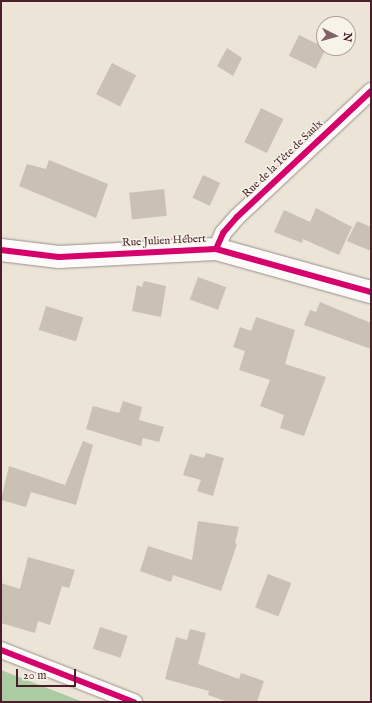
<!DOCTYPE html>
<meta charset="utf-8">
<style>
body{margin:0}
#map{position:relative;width:372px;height:703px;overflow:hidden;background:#ebe4d7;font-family:"IM FELL English",serif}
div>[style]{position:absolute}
.forest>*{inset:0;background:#abcba3}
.building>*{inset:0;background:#cac0b4;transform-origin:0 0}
.roads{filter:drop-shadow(0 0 1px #9a8f8b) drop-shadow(0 0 1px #9a8f8b)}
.street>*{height:16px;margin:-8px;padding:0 8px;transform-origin:8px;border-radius:8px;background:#fcfbf9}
.secondary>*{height:22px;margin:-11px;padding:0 11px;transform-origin:11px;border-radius:11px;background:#fcfbf9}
.cycleway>*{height:6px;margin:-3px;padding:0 3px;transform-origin:3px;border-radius:3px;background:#d6006c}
span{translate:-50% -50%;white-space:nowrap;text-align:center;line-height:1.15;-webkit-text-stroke:3px #f7f3e8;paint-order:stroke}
.street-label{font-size:11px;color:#4a1f2b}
.frame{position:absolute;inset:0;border:2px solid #4a1f2b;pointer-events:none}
.north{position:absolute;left:316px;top:16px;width:40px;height:40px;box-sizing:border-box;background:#f7f3e8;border:1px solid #b29e9c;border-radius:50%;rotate:96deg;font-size:11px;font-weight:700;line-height:16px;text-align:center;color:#4a1f2b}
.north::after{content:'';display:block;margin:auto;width:14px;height:18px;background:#826467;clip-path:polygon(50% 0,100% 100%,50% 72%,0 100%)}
.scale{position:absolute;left:16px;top:669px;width:60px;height:18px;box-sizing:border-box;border:2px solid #4a1f2b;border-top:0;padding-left:5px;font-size:12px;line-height:14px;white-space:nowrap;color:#4a1f2b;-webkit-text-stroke:3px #f7f3e8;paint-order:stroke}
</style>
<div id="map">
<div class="forest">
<div style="clip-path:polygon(1px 670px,83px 702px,1px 702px)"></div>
</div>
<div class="building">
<div style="left:299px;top:35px;width:30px;height:23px;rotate:26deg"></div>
<div style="clip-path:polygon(227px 48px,242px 58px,233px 76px,217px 66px)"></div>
<div style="left:112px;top:63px;width:27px;height:35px;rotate:27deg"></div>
<div style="left:261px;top:108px;width:25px;height:38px;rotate:26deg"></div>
<div style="clip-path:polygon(49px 160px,108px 184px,96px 218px,19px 186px,27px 164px,46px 169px)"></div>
<div style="left:203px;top:175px;width:19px;height:25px;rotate:25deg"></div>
<div style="left:164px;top:189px;width:27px;height:35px;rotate:84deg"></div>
<div style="clip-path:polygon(316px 208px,352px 227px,339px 255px,303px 239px,302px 243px,274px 232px,284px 210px,310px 222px)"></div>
<div style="clip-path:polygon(357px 221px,371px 227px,371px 251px,347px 241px)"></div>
<div style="left:198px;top:277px;width:30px;height:24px;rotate:20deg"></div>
<div style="clip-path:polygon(144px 281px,166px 286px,161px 317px,132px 311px,137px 285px,142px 287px)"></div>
<div style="clip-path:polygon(320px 302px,371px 323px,371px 349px,304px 325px,310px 310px,316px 312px)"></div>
<div style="left:46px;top:306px;width:39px;height:25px;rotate:17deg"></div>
<div style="clip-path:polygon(256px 317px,295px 330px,285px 364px,326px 377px,304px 436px,280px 428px,284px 415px,260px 406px,270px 380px,239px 370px,245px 351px,233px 347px,240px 327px,251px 331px)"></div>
<div style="clip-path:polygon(123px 401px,142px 407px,139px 420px,164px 427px,159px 442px,143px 438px,141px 446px,86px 429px,93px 406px,119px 413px)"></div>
<div style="clip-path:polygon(83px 441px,93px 445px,76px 505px,31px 492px,26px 507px,1px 500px,9px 466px,65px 485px)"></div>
<div style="clip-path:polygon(206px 453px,224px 458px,213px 496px,197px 491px,201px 480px,183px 475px,190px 454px,204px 458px)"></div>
<div style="clip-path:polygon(198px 521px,239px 527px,235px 543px,237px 544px,221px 591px,173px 575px,171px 582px,140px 571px,148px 546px,192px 560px)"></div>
<div style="clip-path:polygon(28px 557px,75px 570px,69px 588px,62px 586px,50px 625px,38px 621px,35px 633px,1px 623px,1px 583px,20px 589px)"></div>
<div style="left:268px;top:574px;width:25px;height:36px;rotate:21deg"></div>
<div style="left:100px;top:627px;width:29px;height:23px;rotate:18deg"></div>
<div style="clip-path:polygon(190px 629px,206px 633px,198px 664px,239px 679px,241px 673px,264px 681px,257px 702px,228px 702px,208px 695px,209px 691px,165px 679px,176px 637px,187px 640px)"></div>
</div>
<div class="roads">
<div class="street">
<div style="left:216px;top:249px;width:17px;rotate:-66deg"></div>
<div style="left:223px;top:233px;width:21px;rotate:-49deg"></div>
<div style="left:237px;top:217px;width:184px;rotate:-43.2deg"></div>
<div style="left:1px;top:650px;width:143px;rotate:21.4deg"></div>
</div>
<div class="secondary">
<div style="left:1px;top:250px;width:58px;rotate:6.9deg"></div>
<div style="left:59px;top:257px;width:157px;rotate:-2.9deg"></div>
<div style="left:216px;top:249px;width:161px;rotate:15.5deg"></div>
</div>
</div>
<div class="cycleway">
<div style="left:216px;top:249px;width:17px;rotate:-66deg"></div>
<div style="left:223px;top:233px;width:21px;rotate:-49deg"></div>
<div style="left:237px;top:217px;width:184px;rotate:-43.2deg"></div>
<div style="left:1px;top:250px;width:58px;rotate:6.9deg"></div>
<div style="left:59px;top:257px;width:157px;rotate:-2.9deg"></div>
<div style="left:216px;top:249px;width:161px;rotate:15.5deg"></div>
<div style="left:1px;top:650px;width:143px;rotate:21.4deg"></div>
</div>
<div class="street-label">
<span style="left:283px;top:159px;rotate:-44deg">Rue de la Tête de Saulx</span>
<span style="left:164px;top:241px;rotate:-3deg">Rue Julien Hébert</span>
</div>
<div class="frame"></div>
<div class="north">N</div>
<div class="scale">20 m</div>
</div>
